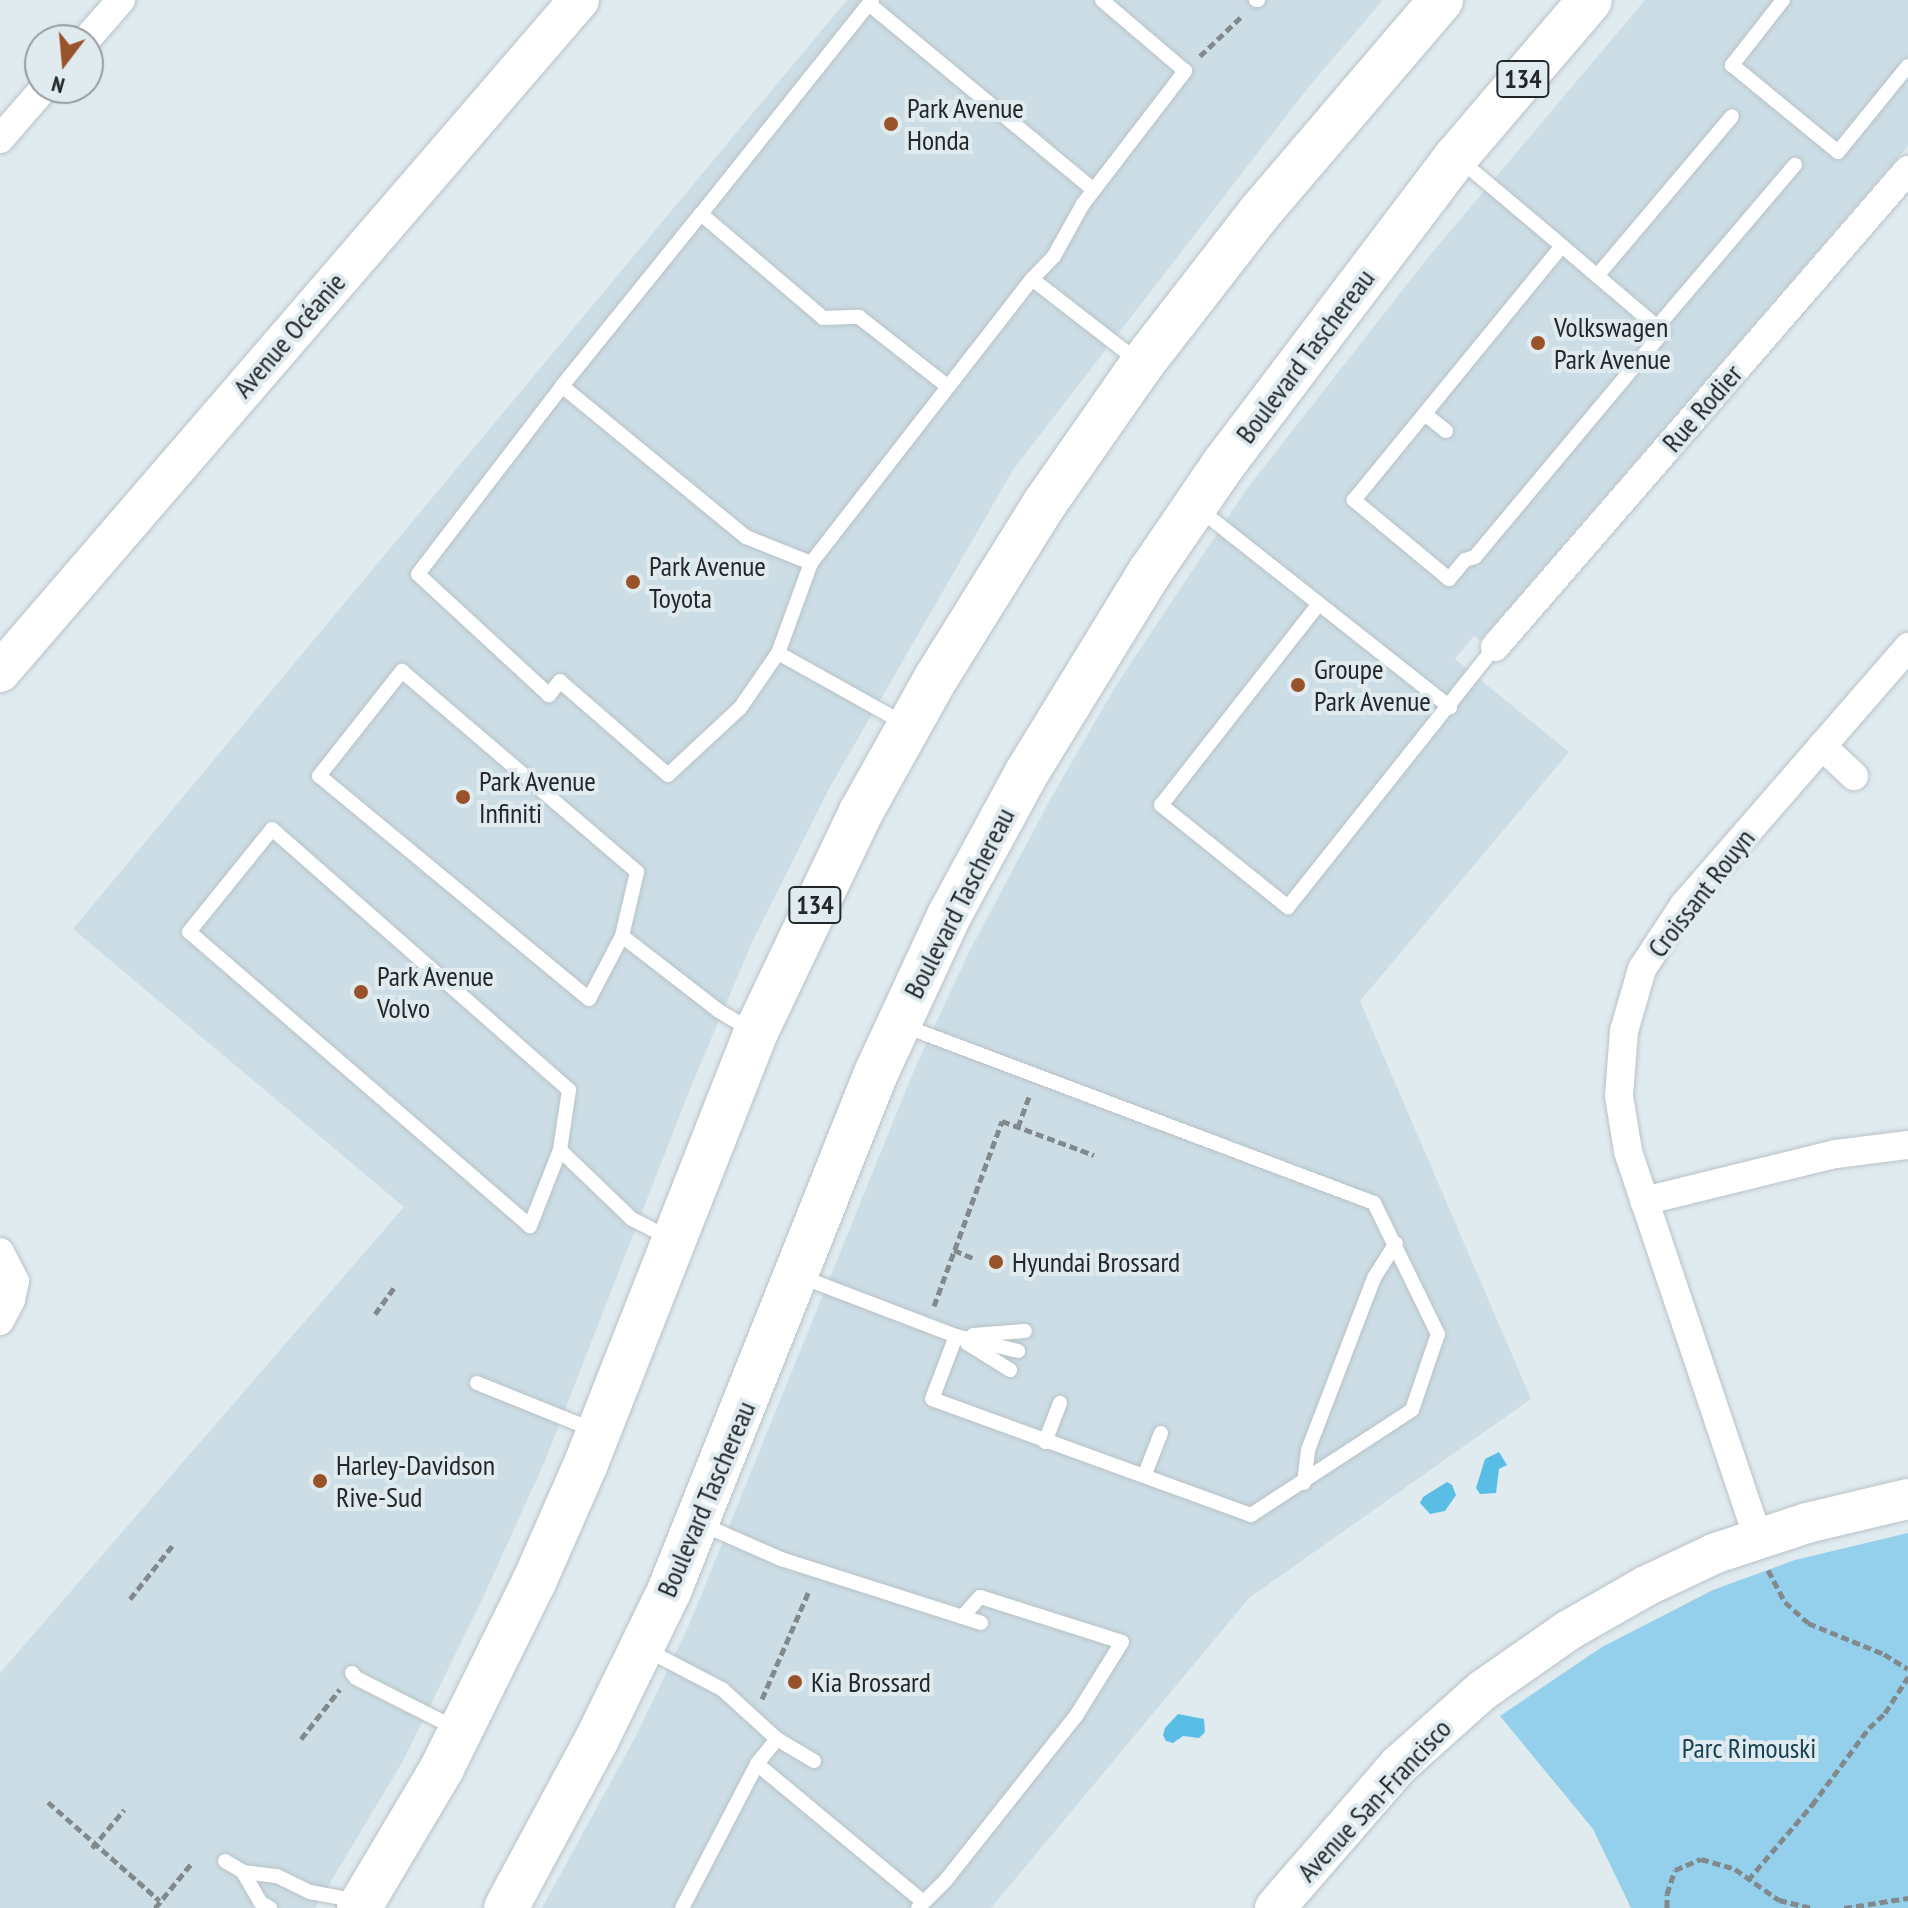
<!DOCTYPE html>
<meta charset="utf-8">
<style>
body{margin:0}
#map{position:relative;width:1908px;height:1908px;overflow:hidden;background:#e0ebf0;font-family:"PT Sans Narrow",sans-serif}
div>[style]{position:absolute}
.built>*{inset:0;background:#ccdde6}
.green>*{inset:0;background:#94d0eb}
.water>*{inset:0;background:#59bde6}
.path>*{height:5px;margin-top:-2.5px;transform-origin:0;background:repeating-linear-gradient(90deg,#82898c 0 8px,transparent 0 12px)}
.roads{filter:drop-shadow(0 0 2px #b8c2c7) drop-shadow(0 0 2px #b8c2c7)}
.lane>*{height:14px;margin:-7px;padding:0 7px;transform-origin:7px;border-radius:7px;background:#fff}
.street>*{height:28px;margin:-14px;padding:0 14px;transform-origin:14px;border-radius:14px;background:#fff}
.secondary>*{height:40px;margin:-20px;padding:0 20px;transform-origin:20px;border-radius:20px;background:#fff}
.primary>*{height:44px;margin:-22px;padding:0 22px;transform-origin:22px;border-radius:22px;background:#fff}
.dots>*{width:22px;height:22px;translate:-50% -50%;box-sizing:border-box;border:4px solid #e0ebf0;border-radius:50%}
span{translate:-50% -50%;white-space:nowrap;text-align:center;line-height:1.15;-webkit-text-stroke:8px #e0ebf0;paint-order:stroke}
.shield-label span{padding:2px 6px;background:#e0ebf0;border:2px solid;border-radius:6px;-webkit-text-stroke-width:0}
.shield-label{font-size:26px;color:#242729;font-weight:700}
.poi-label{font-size:28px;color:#242729}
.left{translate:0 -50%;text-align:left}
.street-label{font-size:28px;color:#242729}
.park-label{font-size:28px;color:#164253}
.north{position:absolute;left:24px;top:24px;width:80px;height:80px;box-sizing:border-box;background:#e0ebf0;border:2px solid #959da0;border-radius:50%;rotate:196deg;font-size:22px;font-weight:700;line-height:32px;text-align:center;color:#242729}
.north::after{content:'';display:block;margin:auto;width:28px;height:36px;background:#99532b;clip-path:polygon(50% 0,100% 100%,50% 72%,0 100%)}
</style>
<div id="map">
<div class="built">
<div style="clip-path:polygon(847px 0,1383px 0,1307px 89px,1013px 470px,830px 787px,753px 940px,690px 1089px,545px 1461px,481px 1602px,403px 1761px,315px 1908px,0 1908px,0 1673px,404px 1207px,73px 929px)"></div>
<div style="clip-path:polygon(1645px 0,1908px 0,1908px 146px,1480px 641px,1474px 636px,1455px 659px,1569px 752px,1360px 1001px,1531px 1399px,1249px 1598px,991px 1908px,542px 1908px,636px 1736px,689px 1625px,915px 1068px,969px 952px,1050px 800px,1115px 687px,1246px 490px,1426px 260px)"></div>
</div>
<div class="green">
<div style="clip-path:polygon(1908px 1533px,1908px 1908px,1631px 1908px,1593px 1829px,1500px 1716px,1602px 1647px,1713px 1590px,1795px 1560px)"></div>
</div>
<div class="water">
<div style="clip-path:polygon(1499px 1452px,1507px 1465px,1499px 1469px,1496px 1493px,1480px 1494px,1476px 1488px,1485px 1459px)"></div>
<div style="clip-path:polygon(1447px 1482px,1452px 1485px,1456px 1495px,1445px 1511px,1430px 1514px,1420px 1503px,1423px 1497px)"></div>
<div style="clip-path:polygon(1178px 1714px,1204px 1719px,1205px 1732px,1199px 1738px,1183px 1736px,1173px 1743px,1166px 1741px,1163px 1735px,1165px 1728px)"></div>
</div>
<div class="path">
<div style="left:1200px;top:56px;width:58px;rotate:-43.6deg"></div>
<div style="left:1018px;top:1127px;width:35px;rotate:-70deg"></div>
<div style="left:954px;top:1250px;width:23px;rotate:23deg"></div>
<div style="left:934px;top:1306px;width:197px;rotate:-69.8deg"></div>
<div style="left:1002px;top:1121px;width:98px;rotate:20.3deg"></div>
<div style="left:375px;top:1314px;width:34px;rotate:-54deg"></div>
<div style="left:1768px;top:1570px;width:36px;rotate:62deg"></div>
<div style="left:1785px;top:1602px;width:31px;rotate:42deg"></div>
<div style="left:1808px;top:1623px;width:82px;rotate:22.2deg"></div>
<div style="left:1884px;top:1654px;width:28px;rotate:32deg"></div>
<div style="left:130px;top:1599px;width:68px;rotate:-51.6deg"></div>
<div style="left:762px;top:1699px;width:118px;rotate:-66.5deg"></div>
<div style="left:301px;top:1739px;width:63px;rotate:-52deg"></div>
<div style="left:48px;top:1802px;width:149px;rotate:41.5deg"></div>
<div style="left:92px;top:1848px;width:50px;rotate:-49.9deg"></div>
<div style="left:1748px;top:1880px;width:99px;rotate:-49.5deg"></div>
<div style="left:1812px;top:1805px;width:96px;rotate:-53.5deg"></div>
<div style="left:1869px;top:1728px;width:22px;rotate:-43deg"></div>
<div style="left:1885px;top:1713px;width:43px;rotate:-57.4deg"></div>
<div style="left:155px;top:1908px;width:57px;rotate:-50.7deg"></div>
<div style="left:1667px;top:1908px;width:14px;rotate:-90deg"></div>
<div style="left:1667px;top:1894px;width:25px;rotate:-72deg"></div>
<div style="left:1675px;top:1870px;width:28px;rotate:-23deg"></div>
<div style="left:1701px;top:1859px;width:35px;rotate:16deg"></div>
<div style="left:1735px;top:1869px;width:54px;rotate:35.2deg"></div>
<div style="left:1779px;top:1900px;width:33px;rotate:14deg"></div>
<div style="left:1844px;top:1908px;width:65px;rotate:-8.9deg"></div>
</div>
<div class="roads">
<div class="lane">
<div style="left:1256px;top:0;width:2px"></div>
<div style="left:1783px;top:0;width:83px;rotate:128.1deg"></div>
<div style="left:1732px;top:65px;width:137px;rotate:39.4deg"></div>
<div style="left:1838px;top:152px;width:111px;rotate:-50.9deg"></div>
<div style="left:869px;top:4px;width:292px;rotate:39.6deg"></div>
<div style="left:1460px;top:160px;width:133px;rotate:40.1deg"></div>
<div style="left:1562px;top:246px;width:133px;rotate:40.4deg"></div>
<div style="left:1663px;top:332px;width:293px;rotate:129.9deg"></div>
<div style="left:1475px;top:557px;width:10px;rotate:163deg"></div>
<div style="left:1465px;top:560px;width:25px;rotate:130deg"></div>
<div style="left:1449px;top:579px;width:124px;rotate:-140.3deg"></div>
<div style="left:1354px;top:500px;width:328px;rotate:-50.7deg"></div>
<div style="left:701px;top:214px;width:274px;rotate:-51.4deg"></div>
<div style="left:1597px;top:276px;width:209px;rotate:-49.8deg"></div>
<div style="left:1032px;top:279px;width:135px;rotate:37.8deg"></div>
<div style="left:1657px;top:327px;width:213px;rotate:-49.6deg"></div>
<div style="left:562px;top:386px;width:238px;rotate:39.4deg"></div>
<div style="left:746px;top:537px;width:70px;rotate:21.8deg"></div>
<div style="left:811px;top:563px;width:96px;rotate:110.1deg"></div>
<div style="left:778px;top:653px;width:67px;rotate:124.6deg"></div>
<div style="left:740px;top:708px;width:98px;rotate:137.1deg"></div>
<div style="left:668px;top:775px;width:143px;rotate:-139deg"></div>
<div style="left:560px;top:681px;width:18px;rotate:128deg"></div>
<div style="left:549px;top:695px;width:178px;rotate:-137.3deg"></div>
<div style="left:418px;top:574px;width:237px;rotate:-52.5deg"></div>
<div style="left:562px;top:386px;width:221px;rotate:-51.1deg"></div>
<div style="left:701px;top:214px;width:160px;rotate:40.4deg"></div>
<div style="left:823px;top:318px;width:36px;rotate:-2deg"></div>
<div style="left:859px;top:317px;width:112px;rotate:38.1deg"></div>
<div style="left:1425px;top:414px;width:27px;rotate:39deg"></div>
<div style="left:1199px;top:509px;width:320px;rotate:38.3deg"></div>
<div style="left:811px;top:563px;width:360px;rotate:-52.1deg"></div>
<div style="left:1032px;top:279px;width:32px;rotate:-46deg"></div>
<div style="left:1054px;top:256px;width:60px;rotate:-60.9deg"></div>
<div style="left:1083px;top:204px;width:168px;rotate:-52.5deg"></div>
<div style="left:1185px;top:71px;width:109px;rotate:-139.5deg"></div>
<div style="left:1318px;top:605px;width:254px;rotate:128.1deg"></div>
<div style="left:1161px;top:805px;width:163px;rotate:38.8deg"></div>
<div style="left:1288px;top:907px;width:332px;rotate:-51.5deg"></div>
<div style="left:778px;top:653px;width:143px;rotate:29.2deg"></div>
<div style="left:402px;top:671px;width:309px;rotate:40.5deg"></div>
<div style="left:637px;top:872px;width:66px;rotate:103.2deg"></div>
<div style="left:622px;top:936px;width:71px;rotate:117.6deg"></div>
<div style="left:589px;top:999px;width:350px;rotate:-140.4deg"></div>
<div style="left:319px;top:776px;width:134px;rotate:-51.7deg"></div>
<div style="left:272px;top:829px;width:395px;rotate:41.3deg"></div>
<div style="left:569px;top:1090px;width:61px;rotate:98.5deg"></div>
<div style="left:560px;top:1150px;width:82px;rotate:111.5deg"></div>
<div style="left:530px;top:1226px;width:450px;rotate:-139.2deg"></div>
<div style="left:189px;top:932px;width:132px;rotate:-51.1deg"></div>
<div style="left:622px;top:936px;width:123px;rotate:37.7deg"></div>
<div style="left:719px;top:1011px;width:37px;rotate:31deg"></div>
<div style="left:902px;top:1025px;width:504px;rotate:20.66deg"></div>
<div style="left:1374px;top:1203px;width:146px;rotate:64deg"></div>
<div style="left:1438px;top:1334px;width:80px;rotate:108.9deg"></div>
<div style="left:1412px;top:1410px;width:192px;rotate:146.9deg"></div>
<div style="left:1251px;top:1515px;width:339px;rotate:-160deg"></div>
<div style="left:932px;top:1399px;width:67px;rotate:-69.1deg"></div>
<div style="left:560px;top:1150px;width:100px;rotate:43.8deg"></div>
<div style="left:632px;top:1219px;width:44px;rotate:27.1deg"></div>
<div style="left:799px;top:1276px;width:168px;rotate:20.9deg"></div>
<div style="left:956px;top:1336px;width:64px;rotate:13.6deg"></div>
<div style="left:973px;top:1335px;width:52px;rotate:-4.4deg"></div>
<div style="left:967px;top:1343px;width:51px;rotate:32.1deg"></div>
<div style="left:477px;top:1383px;width:128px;rotate:22deg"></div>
<div style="left:1045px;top:1442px;width:42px;rotate:-69deg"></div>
<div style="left:1145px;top:1474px;width:44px;rotate:-68.7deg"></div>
<div style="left:1304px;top:1483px;width:33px;rotate:-83deg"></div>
<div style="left:1308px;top:1450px;width:184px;rotate:-69deg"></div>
<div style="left:1374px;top:1278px;width:41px;rotate:-57.8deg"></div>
<div style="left:699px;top:1523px;width:90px;rotate:23.7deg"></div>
<div style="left:781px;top:1559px;width:210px;rotate:17.7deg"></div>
<div style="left:645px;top:1649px;width:87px;rotate:27.5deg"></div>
<div style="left:722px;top:1689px;width:74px;rotate:42.3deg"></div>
<div style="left:777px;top:1739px;width:32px;rotate:129deg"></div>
<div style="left:757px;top:1764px;width:162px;rotate:117.5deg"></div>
<div style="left:352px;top:1673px;width:6px;rotate:51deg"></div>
<div style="left:356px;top:1678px;width:113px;rotate:26.8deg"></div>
<div style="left:777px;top:1739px;width:43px;rotate:30.7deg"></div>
<div style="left:757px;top:1764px;width:216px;rotate:39.7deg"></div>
<div style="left:225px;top:1861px;width:21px;rotate:31deg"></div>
<div style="left:243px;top:1872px;width:34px;rotate:7deg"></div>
<div style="left:277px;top:1876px;width:37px;rotate:26deg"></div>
<div style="left:310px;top:1892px;width:48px;rotate:10.8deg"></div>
<div style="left:243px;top:1872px;width:34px;rotate:60deg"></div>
<div style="left:260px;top:1902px;width:12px;rotate:31deg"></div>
<div style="left:918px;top:1908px;width:40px;rotate:-45deg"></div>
<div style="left:946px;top:1880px;width:209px;rotate:-51.6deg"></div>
<div style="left:1076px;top:1716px;width:87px;rotate:-58.1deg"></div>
<div style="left:1122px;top:1642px;width:149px;rotate:-162.4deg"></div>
<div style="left:980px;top:1597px;width:27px;rotate:132deg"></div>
</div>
<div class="street">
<div style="left:86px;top:40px;width:53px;rotate:-48.8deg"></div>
<div style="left:0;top:139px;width:67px;rotate:-49.2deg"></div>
<div style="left:1495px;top:647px;width:631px;rotate:-49.11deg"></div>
<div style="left:1822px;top:746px;width:44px;rotate:43.2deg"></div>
<div style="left:1644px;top:1201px;width:198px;rotate:-13.8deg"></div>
<div style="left:1836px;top:1154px;width:73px;rotate:-7.1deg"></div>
<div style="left:0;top:1252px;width:33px;rotate:63deg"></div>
<div style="left:15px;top:1281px;width:19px;rotate:102deg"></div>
<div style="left:11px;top:1300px;width:24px;rotate:118deg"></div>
<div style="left:1758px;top:1538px;width:408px;rotate:-108.6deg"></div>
<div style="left:1628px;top:1151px;width:56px;rotate:-99.3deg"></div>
<div style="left:1619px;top:1096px;width:65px;rotate:-85.6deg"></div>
<div style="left:1624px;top:1031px;width:65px;rotate:-73.8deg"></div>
<div style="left:1642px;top:969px;width:77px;rotate:-56.7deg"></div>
<div style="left:1684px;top:905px;width:342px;rotate:-49deg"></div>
</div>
<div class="secondary">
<div style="left:0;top:672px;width:887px;rotate:-49.25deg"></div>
<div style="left:1275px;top:1908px;width:189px;rotate:-49.1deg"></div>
<div style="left:1399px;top:1765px;width:113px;rotate:-41.8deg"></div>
<div style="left:1483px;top:1690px;width:105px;rotate:-34.9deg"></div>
<div style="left:1569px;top:1630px;width:89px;rotate:-29.7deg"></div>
<div style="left:1646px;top:1586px;width:77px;rotate:-25.2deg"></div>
<div style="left:1716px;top:1553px;width:96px;rotate:-18.2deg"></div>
<div style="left:1807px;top:1523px;width:104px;rotate:-13.4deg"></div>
</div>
<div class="primary">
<div style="left:359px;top:1908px;width:163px;rotate:-59.3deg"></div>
<div style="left:442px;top:1768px;width:208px;rotate:-63.7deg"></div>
<div style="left:534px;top:1582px;width:127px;rotate:-66.3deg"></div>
<div style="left:585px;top:1466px;width:466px;rotate:-68.5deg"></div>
<div style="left:756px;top:1032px;width:244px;rotate:-64.5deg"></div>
<div style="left:861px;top:812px;width:154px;rotate:-60.8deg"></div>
<div style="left:936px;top:678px;width:206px;rotate:-58.1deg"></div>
<div style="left:1045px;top:503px;width:169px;rotate:-55.1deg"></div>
<div style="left:1142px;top:364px;width:192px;rotate:-52.2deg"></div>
<div style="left:1260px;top:212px;width:279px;rotate:-49.5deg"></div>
<div style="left:506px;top:1908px;width:190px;rotate:-61.7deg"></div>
<div style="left:596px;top:1741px;width:169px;rotate:-64deg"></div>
<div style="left:670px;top:1589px;width:558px;rotate:-68.22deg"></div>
<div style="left:877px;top:1071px;width:173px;rotate:-65.1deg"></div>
<div style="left:950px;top:914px;width:159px;rotate:-61.5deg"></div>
<div style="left:1026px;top:774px;width:237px;rotate:-58.5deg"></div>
<div style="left:1150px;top:572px;width:130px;rotate:-55.7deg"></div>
<div style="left:1223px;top:465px;width:386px;rotate:-52.9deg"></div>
<div style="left:1456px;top:157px;width:206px;rotate:-49.5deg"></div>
</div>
</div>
<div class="dots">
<div style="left:891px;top:124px;background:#99532b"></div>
<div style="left:1538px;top:343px;background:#99532b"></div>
<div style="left:633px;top:582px;background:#99532b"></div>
<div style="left:1298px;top:685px;background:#99532b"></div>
<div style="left:463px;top:797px;background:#99532b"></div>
<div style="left:361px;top:992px;background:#99532b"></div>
<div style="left:996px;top:1262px;background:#99532b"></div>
<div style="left:320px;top:1481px;background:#99532b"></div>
<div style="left:795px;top:1682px;background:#99532b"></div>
</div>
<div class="shield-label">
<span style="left:1523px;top:79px">134</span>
<span style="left:815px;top:905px">134</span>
</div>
<div class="poi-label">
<span class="left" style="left:907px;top:124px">Park Avenue<br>Honda</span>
<span class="left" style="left:1554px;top:343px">Volkswagen<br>Park Avenue</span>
<span class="left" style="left:649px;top:582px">Park Avenue<br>Toyota</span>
<span class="left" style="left:1314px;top:685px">Groupe<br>Park Avenue</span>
<span class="left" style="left:479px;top:797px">Park Avenue<br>Infiniti</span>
<span class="left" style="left:377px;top:992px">Park Avenue<br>Volvo</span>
<span class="left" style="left:1012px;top:1262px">Hyundai Brossard</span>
<span class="left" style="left:336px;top:1481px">Harley-Davidson<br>Rive-Sud</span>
<span class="left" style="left:811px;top:1682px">Kia Brossard</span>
</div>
<div class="street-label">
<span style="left:289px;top:335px;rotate:-49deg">Avenue Océanie</span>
<span style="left:1305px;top:356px;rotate:-53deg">Boulevard Taschereau</span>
<span style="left:1702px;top:408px;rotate:-49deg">Rue Rodier</span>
<span style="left:1701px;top:893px;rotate:-52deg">Croissant Rouyn</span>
<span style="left:959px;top:903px;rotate:-63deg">Boulevard Taschereau</span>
<span style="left:706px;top:1499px;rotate:-67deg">Boulevard Taschereau</span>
<span style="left:1374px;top:1800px;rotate:-47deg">Avenue San-Francisco</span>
</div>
<div class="park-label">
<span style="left:1749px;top:1748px">Parc Rimouski</span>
</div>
<div class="north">N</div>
</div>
